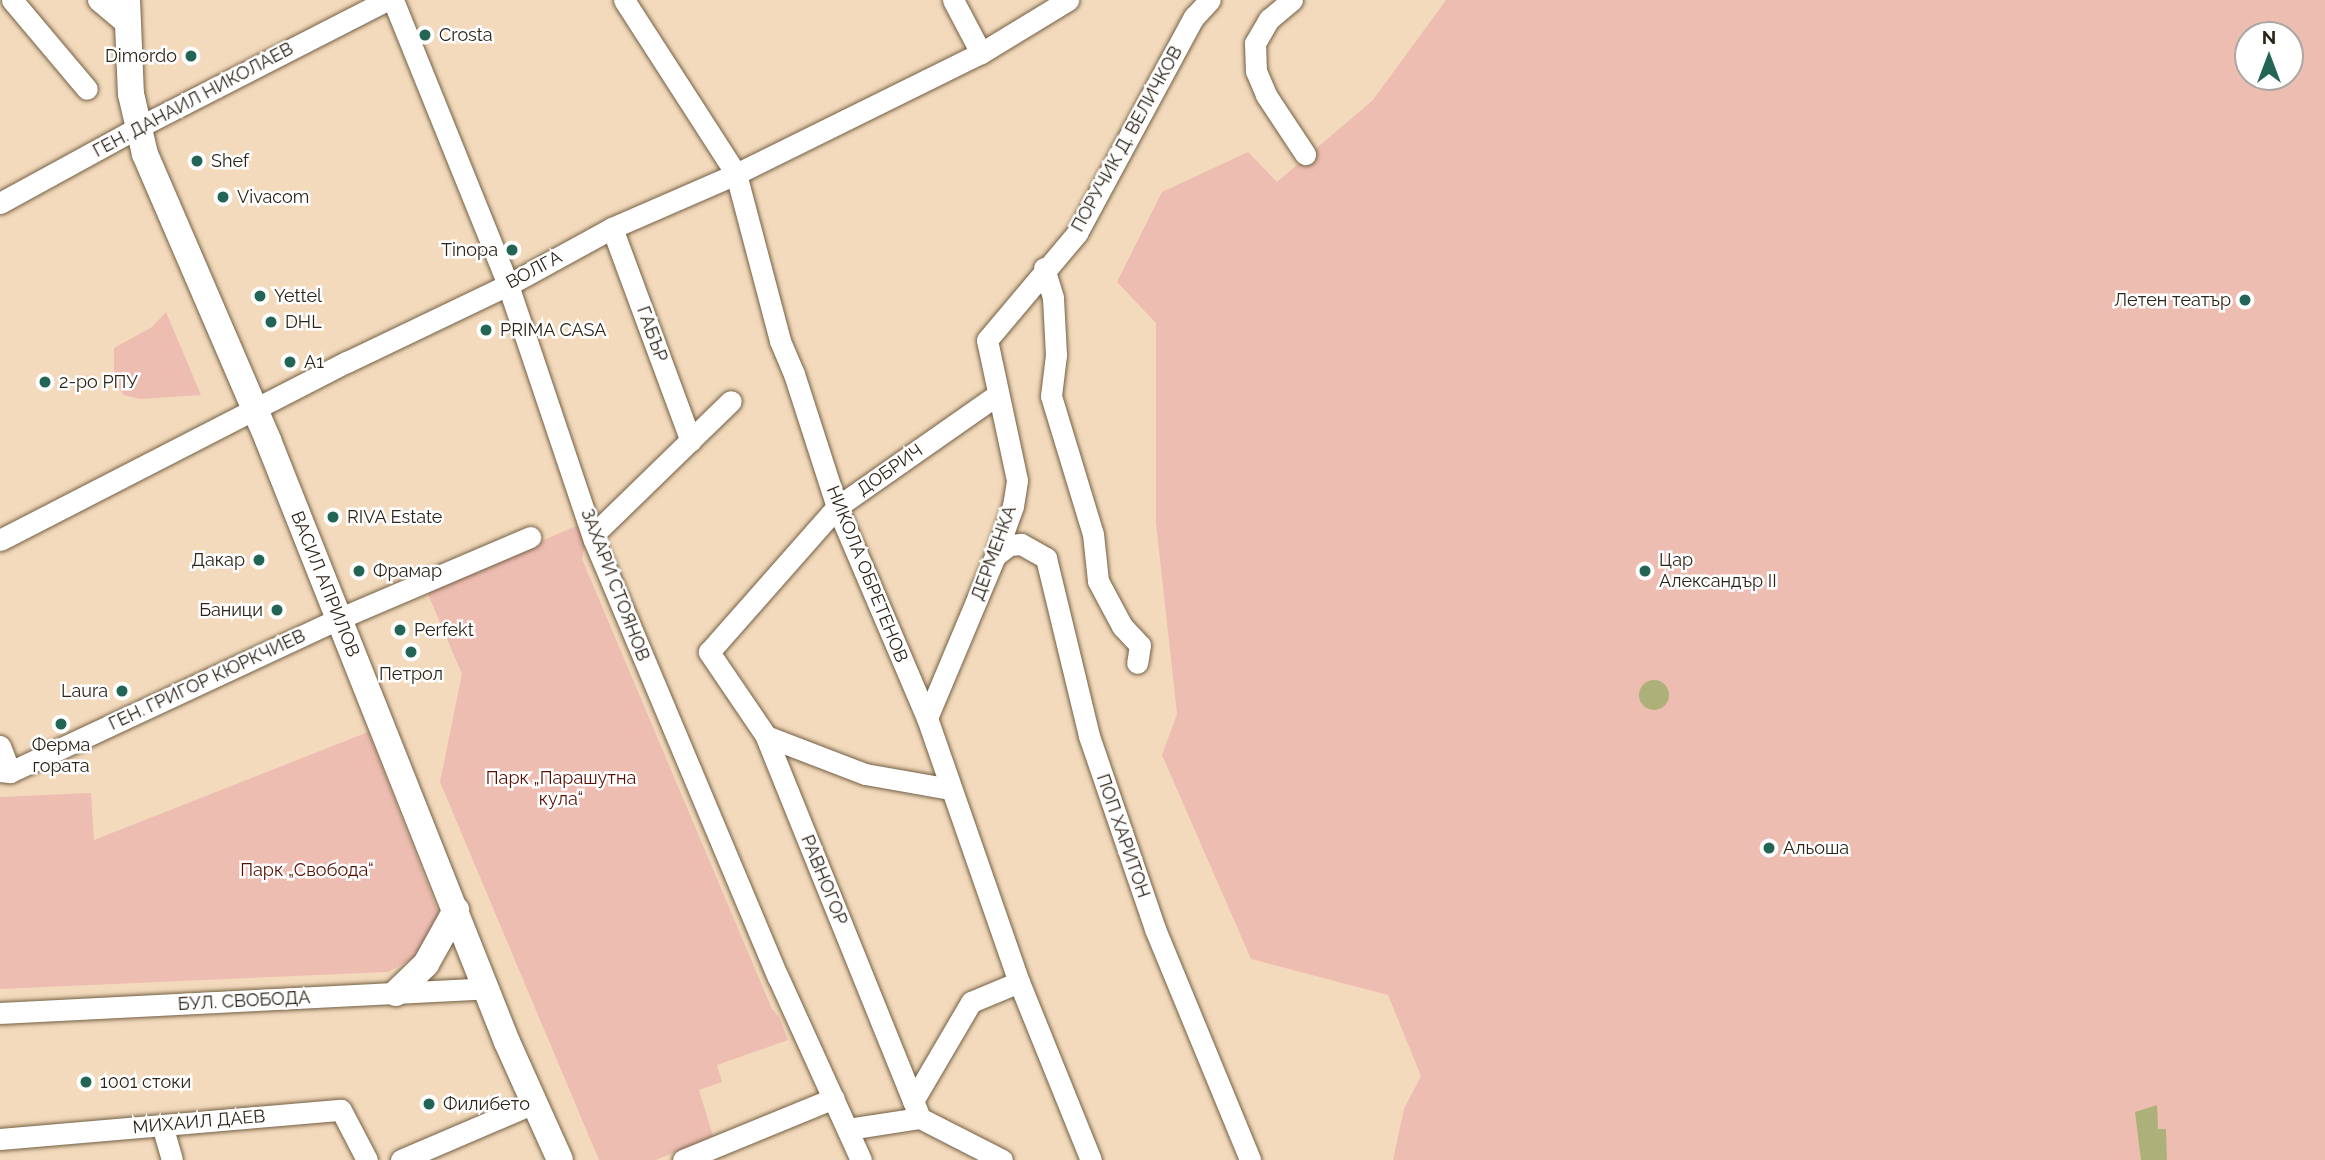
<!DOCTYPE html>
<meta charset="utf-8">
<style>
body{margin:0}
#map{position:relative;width:2325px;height:1160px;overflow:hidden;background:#f3dabc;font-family:Raleway,sans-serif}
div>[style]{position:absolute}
.green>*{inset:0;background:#eebdb2}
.water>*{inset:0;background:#abb179}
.round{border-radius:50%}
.roads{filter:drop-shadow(0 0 2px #745f44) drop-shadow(0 0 2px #745f44)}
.minor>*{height:21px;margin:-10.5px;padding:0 10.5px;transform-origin:10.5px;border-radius:10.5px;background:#fff}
.major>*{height:26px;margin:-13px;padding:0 13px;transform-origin:13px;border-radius:13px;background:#fff}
.dots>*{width:19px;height:19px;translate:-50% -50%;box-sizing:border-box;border:4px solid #fff;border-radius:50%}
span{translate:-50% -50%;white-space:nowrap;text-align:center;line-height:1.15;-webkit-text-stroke:5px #fff;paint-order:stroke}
.poi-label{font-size:18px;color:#2d2418}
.left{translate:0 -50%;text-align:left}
.right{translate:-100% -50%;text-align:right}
.street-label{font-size:18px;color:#2d2418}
.park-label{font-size:18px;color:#570f04}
.north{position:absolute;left:2234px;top:21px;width:70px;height:70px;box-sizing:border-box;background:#fff;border:2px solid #aba7a3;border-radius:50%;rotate:0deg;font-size:19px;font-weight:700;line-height:28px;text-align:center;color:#2d2418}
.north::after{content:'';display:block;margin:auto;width:24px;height:32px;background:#226554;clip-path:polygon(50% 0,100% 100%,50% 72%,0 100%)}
</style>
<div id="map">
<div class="green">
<div style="clip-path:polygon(evenodd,1446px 0,2325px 0,2325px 1160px,1393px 1160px,1404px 1109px,1421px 1076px,1388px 995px,1251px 959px,1162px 755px,1177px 714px,1156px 523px,1156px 323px,1117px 282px,1162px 192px,1248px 152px,1277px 182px,1373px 100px,1446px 0,2248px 35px,2290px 35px,2290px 77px,2248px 77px,2248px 35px)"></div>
<div style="clip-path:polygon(166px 312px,201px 395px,140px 399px,124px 395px,114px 383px,114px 348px,152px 327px)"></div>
<div style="clip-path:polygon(578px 525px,585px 544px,582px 559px,772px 1009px,779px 1017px,788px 1040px,717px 1065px,722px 1082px,699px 1090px,713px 1136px,656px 1160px,599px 1160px,440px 782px,462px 674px,427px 592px)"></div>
<div style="clip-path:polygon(368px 732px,439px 914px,437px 930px,422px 953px,388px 972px,0 989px,0 797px,91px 793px,94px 840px)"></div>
</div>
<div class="water">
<div class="round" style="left:1639px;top:680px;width:30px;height:30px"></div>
<div style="clip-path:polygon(2157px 1105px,2158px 1129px,2166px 1129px,2167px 1160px,2141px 1160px,2135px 1112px)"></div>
</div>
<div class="roads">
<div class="minor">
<div style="left:12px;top:0;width:116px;rotate:49.9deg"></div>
<div style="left:98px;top:0;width:40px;rotate:40deg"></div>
<div style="left:393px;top:0;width:307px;rotate:68deg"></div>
<div style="left:508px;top:285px;width:269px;rotate:71.4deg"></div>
<div style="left:594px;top:540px;width:474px;rotate:67.2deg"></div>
<div style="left:778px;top:977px;width:201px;rotate:65.6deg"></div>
<div style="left:624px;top:0;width:207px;rotate:57.2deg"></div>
<div style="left:736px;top:174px;width:173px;rotate:75.2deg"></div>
<div style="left:780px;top:341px;width:36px;rotate:67deg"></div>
<div style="left:794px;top:374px;width:140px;rotate:72.1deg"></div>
<div style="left:837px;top:507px;width:229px;rotate:66.9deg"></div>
<div style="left:927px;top:718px;width:280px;rotate:70.8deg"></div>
<div style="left:1019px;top:982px;width:192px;rotate:68deg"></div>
<div style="left:953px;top:0;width:60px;rotate:62.2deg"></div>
<div style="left:1292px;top:0;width:30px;rotate:140deg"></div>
<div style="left:1269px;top:19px;width:28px;rotate:120deg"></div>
<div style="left:1255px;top:43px;width:28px;rotate:88deg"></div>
<div style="left:1256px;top:71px;width:26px;rotate:67deg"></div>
<div style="left:1266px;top:95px;width:71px;rotate:56.5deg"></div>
<div style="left:0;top:203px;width:156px;rotate:-28.7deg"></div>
<div style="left:137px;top:128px;width:281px;rotate:-27.1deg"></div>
<div style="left:612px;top:228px;width:227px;rotate:69.7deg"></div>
<div style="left:1044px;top:268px;width:31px;rotate:73deg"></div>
<div style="left:1053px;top:298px;width:57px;rotate:87deg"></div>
<div style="left:1056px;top:355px;width:41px;rotate:97deg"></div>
<div style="left:1051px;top:396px;width:144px;rotate:73.1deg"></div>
<div style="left:1093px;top:534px;width:47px;rotate:83.9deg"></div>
<div style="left:1098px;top:581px;width:51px;rotate:61.9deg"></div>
<div style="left:1122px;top:626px;width:26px;rotate:47deg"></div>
<div style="left:1140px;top:645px;width:18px;rotate:99deg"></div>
<div style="left:593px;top:535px;width:192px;rotate:-44.2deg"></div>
<div style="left:0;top:540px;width:390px;rotate:-27.2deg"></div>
<div style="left:347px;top:362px;width:178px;rotate:-25.6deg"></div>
<div style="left:508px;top:285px;width:119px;rotate:-28.7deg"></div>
<div style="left:612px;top:228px;width:135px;rotate:-23.5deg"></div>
<div style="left:736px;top:174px;width:273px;rotate:-26.3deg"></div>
<div style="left:981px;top:53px;width:102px;rotate:-31.3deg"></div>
<div style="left:995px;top:556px;width:18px;rotate:-38deg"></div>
<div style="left:1009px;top:545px;width:12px;rotate:-5deg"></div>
<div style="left:1021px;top:544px;width:29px;rotate:29deg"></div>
<div style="left:1046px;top:558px;width:183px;rotate:76.4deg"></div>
<div style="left:1089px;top:736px;width:204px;rotate:71.1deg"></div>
<div style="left:1155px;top:929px;width:250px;rotate:67.6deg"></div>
<div style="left:927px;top:718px;width:176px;rotate:-67.2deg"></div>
<div style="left:995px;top:556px;width:53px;rotate:-70.2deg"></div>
<div style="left:1013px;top:506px;width:26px;rotate:-81deg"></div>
<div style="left:1017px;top:480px;width:143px;rotate:-102.1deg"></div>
<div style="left:987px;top:340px;width:140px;rotate:-49.9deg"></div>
<div style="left:1077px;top:233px;width:246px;rotate:-61.6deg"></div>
<div style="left:1194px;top:17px;width:23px;rotate:-47deg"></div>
<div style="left:766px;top:736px;width:106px;rotate:21deg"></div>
<div style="left:865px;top:774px;width:86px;rotate:10deg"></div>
<div style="left:0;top:746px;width:28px;rotate:69deg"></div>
<div style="left:0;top:771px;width:10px;rotate:6deg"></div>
<div style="left:10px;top:772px;width:362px;rotate:-25deg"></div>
<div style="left:338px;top:619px;width:209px;rotate:-23.1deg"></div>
<div style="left:0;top:1013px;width:488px;rotate:-2.9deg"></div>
<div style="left:913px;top:1101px;width:115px;rotate:-59.6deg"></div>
<div style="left:971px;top:1002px;width:52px;rotate:-22.6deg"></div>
<div style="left:920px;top:1118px;width:412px;rotate:-112deg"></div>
<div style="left:766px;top:736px;width:102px;rotate:-124.2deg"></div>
<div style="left:709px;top:652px;width:193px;rotate:-48.6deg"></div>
<div style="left:837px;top:507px;width:195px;rotate:-35deg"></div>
<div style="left:162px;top:1125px;width:36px;rotate:74deg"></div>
<div style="left:848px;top:1129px;width:73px;rotate:-8.7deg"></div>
<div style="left:920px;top:1118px;width:92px;rotate:27.1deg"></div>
<div style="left:0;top:1139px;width:342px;rotate:-4.9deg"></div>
<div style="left:341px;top:1110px;width:56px;rotate:62.5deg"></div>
<div style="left:401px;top:1160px;width:145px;rotate:-23.2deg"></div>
<div style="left:683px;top:1160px;width:163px;rotate:-22.3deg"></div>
</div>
<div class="major">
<div style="left:127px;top:0;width:94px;rotate:87.6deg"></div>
<div style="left:131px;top:94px;width:62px;rotate:76.9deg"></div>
<div style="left:145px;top:154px;width:311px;rotate:66.7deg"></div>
<div style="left:268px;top:440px;width:648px;rotate:68.35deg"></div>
<div style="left:507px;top:1042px;width:129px;rotate:65.8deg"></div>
<div style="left:396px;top:993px;width:42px;rotate:-44deg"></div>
<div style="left:426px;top:964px;width:62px;rotate:-60.9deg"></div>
</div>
</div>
<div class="dots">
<div style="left:425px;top:35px;background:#226554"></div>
<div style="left:191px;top:56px;background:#226554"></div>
<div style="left:197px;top:161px;background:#226554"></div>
<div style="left:223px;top:197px;background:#226554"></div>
<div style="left:512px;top:250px;background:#226554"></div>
<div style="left:260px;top:296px;background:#226554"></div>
<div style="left:2245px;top:300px;background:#226554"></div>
<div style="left:271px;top:322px;background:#226554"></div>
<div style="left:486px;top:330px;background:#226554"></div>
<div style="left:290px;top:362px;background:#226554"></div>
<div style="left:45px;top:382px;background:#226554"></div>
<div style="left:333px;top:517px;background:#226554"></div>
<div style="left:259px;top:560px;background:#226554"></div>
<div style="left:359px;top:571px;background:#226554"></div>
<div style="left:1645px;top:571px;background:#226554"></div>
<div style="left:277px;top:610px;background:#226554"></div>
<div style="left:400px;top:630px;background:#226554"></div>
<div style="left:411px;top:652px;background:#226554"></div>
<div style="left:122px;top:691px;background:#226554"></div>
<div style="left:61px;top:724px;background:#226554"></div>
<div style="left:1769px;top:848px;background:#226554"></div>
<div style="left:86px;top:1082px;background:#226554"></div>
<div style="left:429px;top:1104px;background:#226554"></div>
</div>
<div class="poi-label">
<span class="left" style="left:439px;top:35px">Crosta</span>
<span class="right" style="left:177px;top:56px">Dimordo</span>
<span class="left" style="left:211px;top:161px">Shef</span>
<span class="left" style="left:237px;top:197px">Vivacom</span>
<span class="right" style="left:498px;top:250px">Tinopa</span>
<span class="left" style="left:274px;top:296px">Yettel</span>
<span class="right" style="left:2231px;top:300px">Летен театър</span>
<span class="left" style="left:285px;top:322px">DHL</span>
<span class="left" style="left:500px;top:330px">PRIMA CASA</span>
<span class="left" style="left:304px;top:362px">A1</span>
<span class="left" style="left:59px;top:382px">2-ро РПУ</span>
<span class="left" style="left:347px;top:517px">RIVA Estate</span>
<span class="right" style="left:245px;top:560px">Дакар</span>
<span class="left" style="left:1659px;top:571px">Цар<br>Александър II</span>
<span class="left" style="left:373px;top:571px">Фрамар</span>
<span class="right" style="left:263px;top:610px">Баници</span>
<span class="left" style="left:414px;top:630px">Perfekt</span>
<span style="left:411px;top:674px">Петрол</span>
<span class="right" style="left:108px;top:691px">Laura</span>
<span style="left:61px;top:756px">Ферма<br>гората</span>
<span class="left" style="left:1783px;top:848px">Альоша</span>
<span class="left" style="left:100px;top:1082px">1001 стоки</span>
<span class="left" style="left:443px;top:1104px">Филибето</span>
</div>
<div class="street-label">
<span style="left:193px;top:100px;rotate:-28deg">ГЕН. ДАНАИЛ НИКОЛАЕВ</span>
<span style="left:1127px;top:139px;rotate:-61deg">ПОРУЧИК Д. ВЕЛИЧКОВ</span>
<span style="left:534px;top:270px;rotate:-28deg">ВОЛГА</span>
<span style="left:652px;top:334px;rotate:70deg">ГАБЪР</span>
<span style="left:890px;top:470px;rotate:-35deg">ДОБРИЧ</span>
<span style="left:994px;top:553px;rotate:-70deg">ДЕРМЕНКА</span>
<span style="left:867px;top:574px;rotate:68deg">НИКОЛА ОБРЕТЕНОВ</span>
<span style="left:325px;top:584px;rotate:68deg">ВАСИЛ АПРИЛОВ</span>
<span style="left:615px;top:585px;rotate:69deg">ЗАХАРИ СТОЯНОВ</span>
<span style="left:207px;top:680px;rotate:-25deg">ГЕН. ГРИГОР КЮРКЧИЕВ</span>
<span style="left:1123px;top:836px;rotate:71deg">ПОП ХАРИТОН</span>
<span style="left:824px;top:880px;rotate:68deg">РАВНОГОР</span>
<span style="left:244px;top:1001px;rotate:-3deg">БУЛ. СВОБОДА</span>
<span style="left:199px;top:1122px;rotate:-5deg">МИХАИЛ ДАЕВ</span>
</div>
<div class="park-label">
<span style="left:561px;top:789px">Парк „Парашутна<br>кула“</span>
<span style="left:307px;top:870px">Парк „Свобода“</span>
</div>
<div class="north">N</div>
</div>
